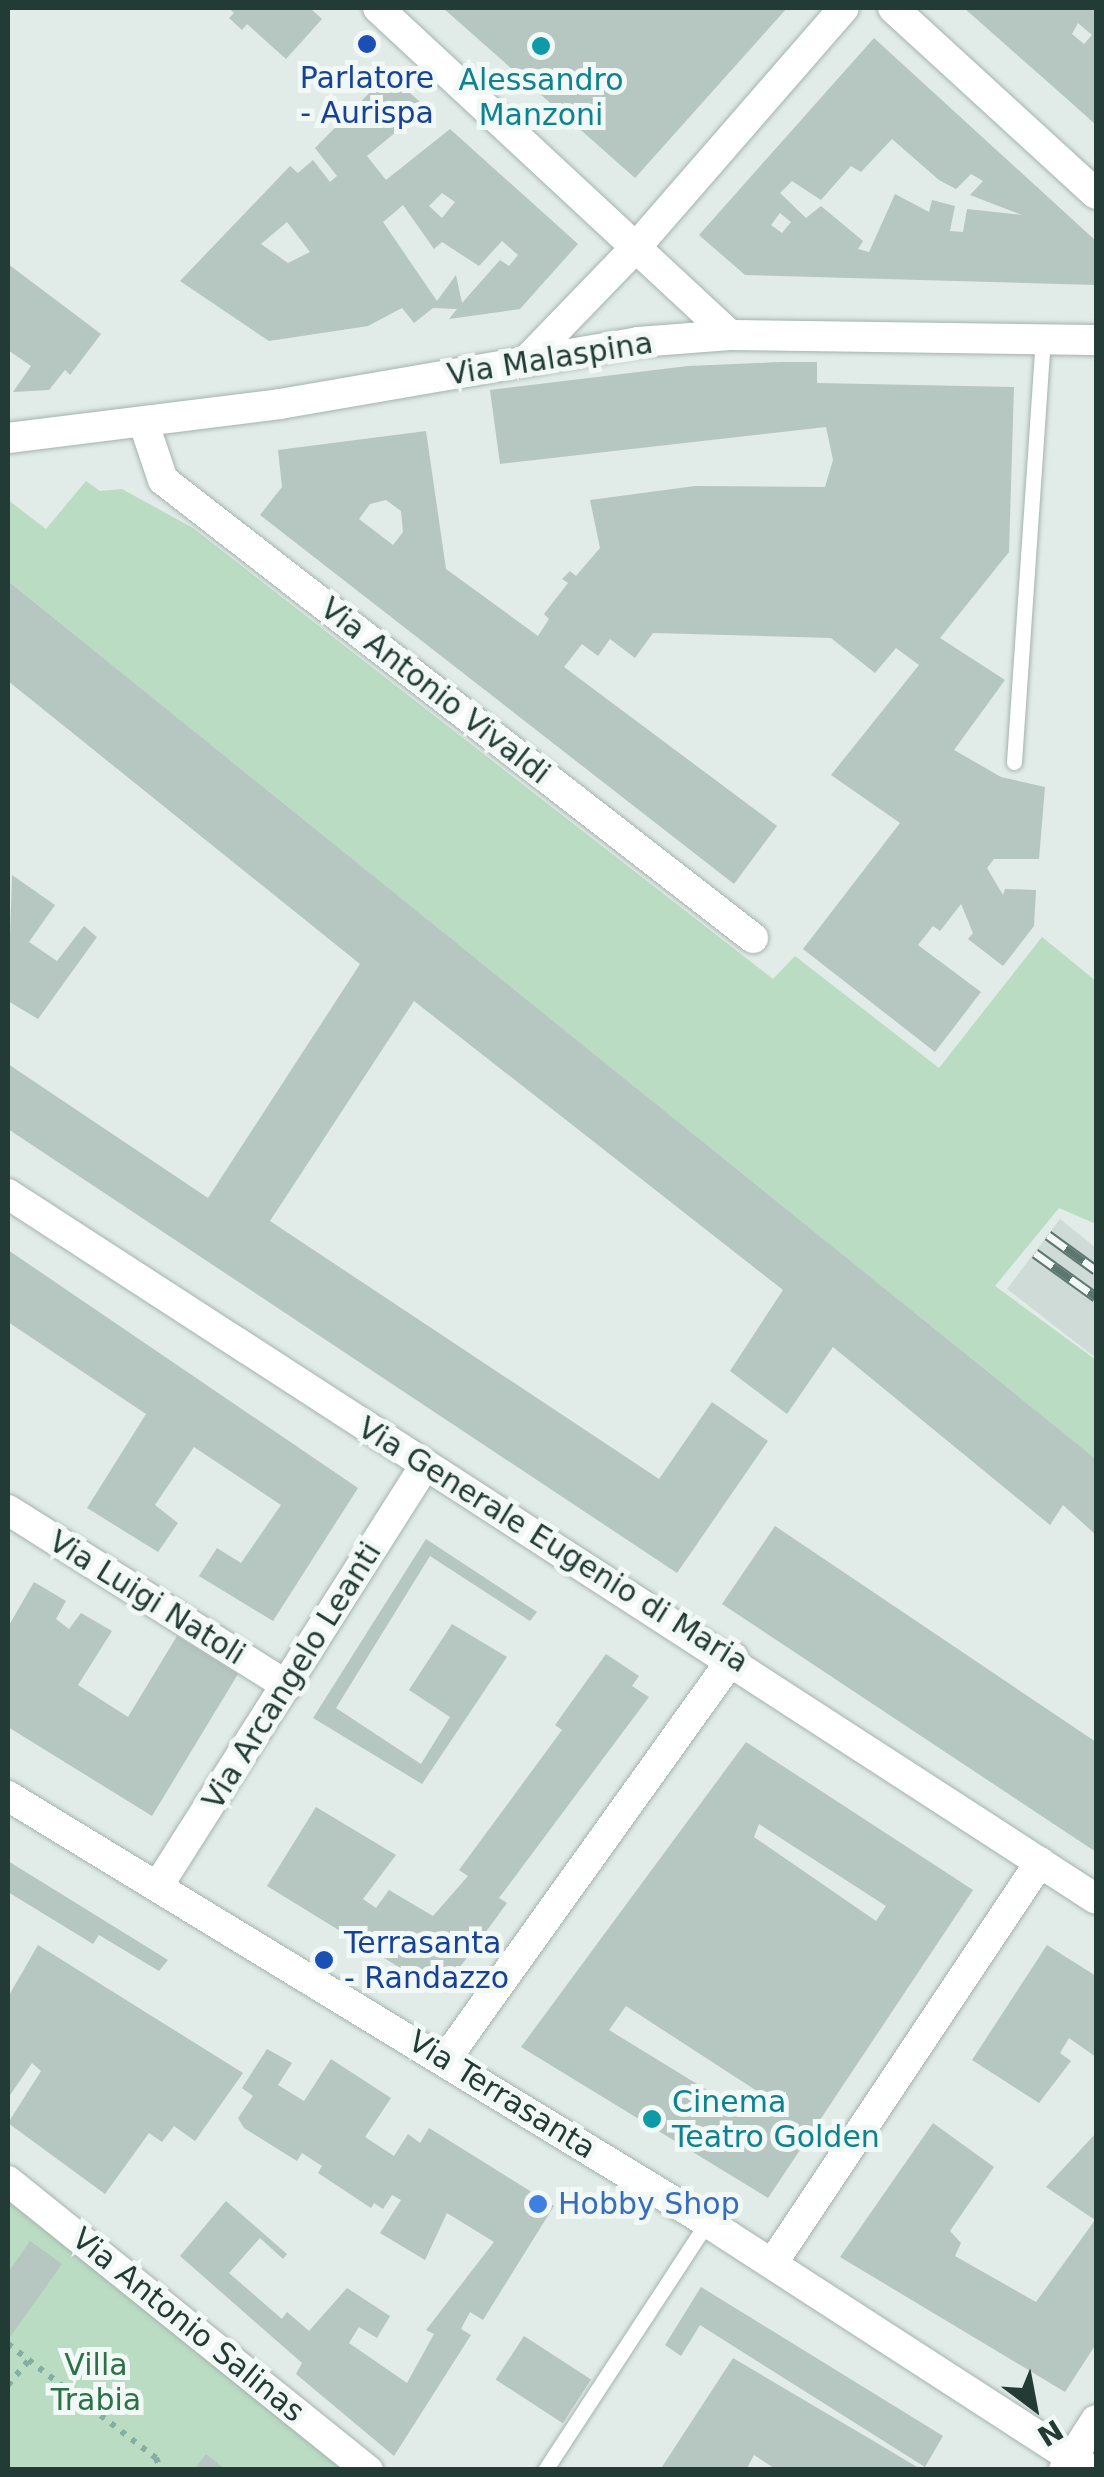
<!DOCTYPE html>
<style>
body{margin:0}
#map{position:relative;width:1104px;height:2477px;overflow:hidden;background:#e1ebe7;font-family:"DejaVu Sans",sans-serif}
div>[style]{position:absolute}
.built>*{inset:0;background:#cfdbd6}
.green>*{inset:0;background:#badcc3}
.building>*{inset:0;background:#b6c6c0;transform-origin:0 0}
.path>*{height:6px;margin-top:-3px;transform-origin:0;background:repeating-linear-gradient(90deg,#82afa1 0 5px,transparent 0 13px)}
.roads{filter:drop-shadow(0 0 2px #a4b3ae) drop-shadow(0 0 2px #a4b3ae)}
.lane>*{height:15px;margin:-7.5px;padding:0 7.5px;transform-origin:7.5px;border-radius:7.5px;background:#fff}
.street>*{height:30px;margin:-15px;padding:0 15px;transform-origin:15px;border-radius:15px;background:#fff}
.secondary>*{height:30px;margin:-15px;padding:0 15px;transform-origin:15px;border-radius:15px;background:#fff}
.rail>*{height:11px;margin-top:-5.5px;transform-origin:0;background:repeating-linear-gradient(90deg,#f1f8f5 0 22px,#5c7770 0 44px);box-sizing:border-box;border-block:2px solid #5c7770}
.dots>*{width:28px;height:28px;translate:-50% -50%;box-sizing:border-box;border:5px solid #f1f8f5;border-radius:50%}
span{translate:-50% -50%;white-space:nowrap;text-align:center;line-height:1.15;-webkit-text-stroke:10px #f1f8f5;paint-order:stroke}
.transit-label{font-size:30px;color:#164399}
.left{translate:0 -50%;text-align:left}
.culture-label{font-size:30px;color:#0d838f}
.street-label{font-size:30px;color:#223c35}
.shop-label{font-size:30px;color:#366cbe}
.park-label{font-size:30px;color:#2c7248}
.frame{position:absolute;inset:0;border:10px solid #223c35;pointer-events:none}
.north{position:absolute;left:984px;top:2357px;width:100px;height:100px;-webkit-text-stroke:8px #f1f8f5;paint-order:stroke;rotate:148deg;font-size:28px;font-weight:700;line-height:40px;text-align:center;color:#223c35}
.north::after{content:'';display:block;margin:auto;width:35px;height:45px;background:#223c35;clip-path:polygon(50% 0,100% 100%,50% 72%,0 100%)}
</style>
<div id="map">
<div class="built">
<div style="clip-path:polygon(1060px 1219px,1096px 1248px,1096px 1358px,1007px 1289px)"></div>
</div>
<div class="green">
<div style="clip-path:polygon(86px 481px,100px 491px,122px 489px,193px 528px,773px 979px,795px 956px,939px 1068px,1042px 937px,1096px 981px,1096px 1224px,1059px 1208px,995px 1286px,1096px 1360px,1096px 1459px,8px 581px,8px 500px,46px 529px)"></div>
<div style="clip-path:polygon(8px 2201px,74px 2253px,342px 2469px,8px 2469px)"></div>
</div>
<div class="building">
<div style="clip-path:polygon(229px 8px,310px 8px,322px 19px,286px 59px,247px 24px,242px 30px,229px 18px,234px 13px)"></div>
<div style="clip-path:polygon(443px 8px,787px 8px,635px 178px)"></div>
<div style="clip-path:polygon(evenodd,964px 8px,1096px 8px,1096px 125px,1066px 98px,964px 8px,1078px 23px,1092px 35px,1084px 44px,1072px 34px,1078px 23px)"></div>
<div style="clip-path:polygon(evenodd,874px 38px,1096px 241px,1096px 285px,745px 275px,699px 235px,874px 38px,892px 139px,939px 180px,956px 189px,971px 174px,983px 181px,970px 195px,1022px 215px,967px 209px,963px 232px,950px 231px,955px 206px,932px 200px,929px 212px,895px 194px,869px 252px,858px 249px,863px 241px,821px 206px,806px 218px,780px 193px,792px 181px,821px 200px,851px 166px,861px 172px,892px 139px,874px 38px,780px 213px,791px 222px,782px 233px,771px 225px,780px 213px)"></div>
<div style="clip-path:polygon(evenodd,388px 74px,426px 107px,367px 156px,386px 180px,450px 129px,578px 244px,520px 309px,449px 319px,457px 309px,433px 308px,414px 323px,402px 308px,368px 326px,269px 341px,180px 281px,290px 166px,298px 173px,313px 160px,330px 182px,337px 176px,315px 148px,388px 74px,442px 193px,455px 202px,442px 218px,429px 206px,442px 193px,388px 74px,403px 205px,434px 249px,442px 242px,479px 266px,502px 241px,518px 255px,509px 266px,500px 260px,462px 303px,456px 275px,437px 301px,383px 222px,403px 205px,388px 74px,287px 222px,310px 252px,288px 263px,261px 244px,287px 222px)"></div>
<div style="clip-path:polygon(8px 264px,101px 334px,70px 375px,65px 370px,49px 390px,13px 392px,31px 366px,8px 350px)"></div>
<div style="clip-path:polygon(evenodd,782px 362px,817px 362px,817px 383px,1014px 387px,1009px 552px,940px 638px,1005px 680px,954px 750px,1001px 777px,1045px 787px,1039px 859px,994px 859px,987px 868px,1003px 895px,1005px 889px,1036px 890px,1034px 926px,1003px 966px,968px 939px,973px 933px,961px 904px,940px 931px,933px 926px,918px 945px,981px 992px,935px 1052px,803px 949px,900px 823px,831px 775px,919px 665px,896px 648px,875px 673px,831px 638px,653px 633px,635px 658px,610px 639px,598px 656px,582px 644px,564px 667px,777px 826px,734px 884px,260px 515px,282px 487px,278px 450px,426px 431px,446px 569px,538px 636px,549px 619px,544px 614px,568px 583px,562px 579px,570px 571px,576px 576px,600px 548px,590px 500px,695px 486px,825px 487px,833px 460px,826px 427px,500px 464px,490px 390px,688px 366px,782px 362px,386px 500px,401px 511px,403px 532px,393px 545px,359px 519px,370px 504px,386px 500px)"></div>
<div style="clip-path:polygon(8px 581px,1096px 1459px,1096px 1535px,1063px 1505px,1050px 1525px,833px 1347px,787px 1414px,730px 1371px,783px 1290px,414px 1001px,270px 1221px,659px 1479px,712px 1402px,768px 1441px,677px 1573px,8px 1129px,8px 1064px,208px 1198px,360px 964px,8px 681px)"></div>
<div style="clip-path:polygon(12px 875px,55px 905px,29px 942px,57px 961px,84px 926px,97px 937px,38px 1019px,8px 1001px)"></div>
<div style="clip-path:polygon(8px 1250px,358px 1488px,273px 1621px,199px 1576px,217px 1548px,241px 1563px,281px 1505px,194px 1447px,155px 1505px,178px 1523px,158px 1552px,87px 1508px,146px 1414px,8px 1322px)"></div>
<div style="clip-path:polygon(775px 1526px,1096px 1742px,1096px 1852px,722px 1604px)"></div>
<div style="clip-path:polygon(426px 1539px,537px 1612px,530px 1621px,430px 1556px,336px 1708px,421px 1764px,450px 1717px,409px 1690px,452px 1624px,507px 1657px,422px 1784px,313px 1718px)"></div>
<div style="clip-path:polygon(34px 1582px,66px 1601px,56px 1619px,69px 1629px,81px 1613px,112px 1631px,78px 1685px,128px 1717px,177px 1636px,238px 1674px,152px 1816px,8px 1727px,8px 1627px)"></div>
<div style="clip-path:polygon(606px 1654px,639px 1676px,632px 1686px,649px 1697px,499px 1898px,507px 1903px,441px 1993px,267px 1886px,316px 1807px,396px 1855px,363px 1899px,376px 1908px,389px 1890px,433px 1916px,468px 1876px,459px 1870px,562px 1730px,555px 1725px)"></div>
<div style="clip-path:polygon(evenodd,746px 1742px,973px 1890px,768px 2198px,521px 2047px,746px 1742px,759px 1824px,886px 1906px,876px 1921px,754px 1837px,759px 1824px,746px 1742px,626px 2006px,760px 2093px,746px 2114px,609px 2030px,626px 2006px)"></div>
<div style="clip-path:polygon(8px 1861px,168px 1960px,159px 1971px,99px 1935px,93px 1944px,8px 1892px)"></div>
<div style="clip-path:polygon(38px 1945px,243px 2073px,195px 2141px,174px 2126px,162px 2142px,149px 2133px,105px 2194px,8px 2123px,41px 2071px,32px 2063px,8px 2098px,8px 1997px)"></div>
<div style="clip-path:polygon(1047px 1945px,1096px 1976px,1096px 2057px,1069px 2038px,1060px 2053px,1071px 2061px,1039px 2103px,972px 2060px)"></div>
<div style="clip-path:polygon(267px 2049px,292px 2063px,278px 2085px,304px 2101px,331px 2059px,391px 2098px,365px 2137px,394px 2156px,408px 2134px,420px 2143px,429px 2128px,554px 2206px,483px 2320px,470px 2312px,461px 2329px,471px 2335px,394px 2456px,296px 2374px,302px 2363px,180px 2256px,226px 2201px,287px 2254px,283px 2259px,260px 2238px,229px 2273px,282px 2319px,287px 2312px,309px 2331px,347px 2288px,390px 2316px,377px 2338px,359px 2327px,349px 2343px,407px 2383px,434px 2334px,426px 2330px,494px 2242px,447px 2213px,425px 2260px,380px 2233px,401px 2200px,392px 2195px,383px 2209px,374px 2203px,371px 2208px,318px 2173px,322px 2166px,302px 2153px,297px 2161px,244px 2128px,238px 2118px,253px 2096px,242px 2088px)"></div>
<div style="clip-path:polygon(933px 2123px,994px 2167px,950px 2231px,961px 2243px,955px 2256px,1036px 2302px,1095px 2220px,1046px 2187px,1096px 2133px,1096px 2344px,1065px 2392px,840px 2257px)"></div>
<div style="clip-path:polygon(30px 2241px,62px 2264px,8px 2340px,8px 2273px)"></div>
<div style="clip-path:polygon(701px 2287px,943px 2436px,925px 2467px,700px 2325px,681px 2356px,665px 2345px)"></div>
<div style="left:524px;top:2336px;width:80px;height:52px;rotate:33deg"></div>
<div style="clip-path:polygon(733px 2358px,882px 2446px,922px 2470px,777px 2470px,754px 2455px,746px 2470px,660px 2470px)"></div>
<div style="clip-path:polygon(206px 2454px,226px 2470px,194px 2470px)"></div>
</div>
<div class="path">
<div style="left:8px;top:2344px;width:187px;rotate:37.6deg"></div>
<div style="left:156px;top:2458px;width:13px;rotate:67deg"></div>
<div style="left:8px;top:2385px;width:33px;rotate:-50deg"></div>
</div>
<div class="roads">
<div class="lane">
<div style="left:1014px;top:762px;width:423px;rotate:-86.1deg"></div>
<div style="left:545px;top:2470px;width:296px;rotate:-56.8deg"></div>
</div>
<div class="street">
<div style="left:378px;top:8px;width:480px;rotate:42.9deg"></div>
<div style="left:893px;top:8px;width:275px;rotate:42.5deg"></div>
<div style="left:529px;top:358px;width:156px;rotate:-46deg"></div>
<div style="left:637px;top:246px;width:315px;rotate:-49deg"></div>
<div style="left:144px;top:424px;width:59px;rotate:71.3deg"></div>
<div style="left:163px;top:480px;width:747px;rotate:37.82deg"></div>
<div style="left:8px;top:438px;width:274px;rotate:-7.1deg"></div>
<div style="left:280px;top:404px;width:363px;rotate:-9.8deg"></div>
<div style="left:638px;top:342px;width:92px;rotate:-4.4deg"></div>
<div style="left:730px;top:335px;width:366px;rotate:0.8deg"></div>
<div style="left:8px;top:1194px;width:1296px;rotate:32.94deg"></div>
<div style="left:8px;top:1510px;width:330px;rotate:32.2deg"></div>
<div style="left:158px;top:1886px;width:498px;rotate:-57.6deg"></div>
<div style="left:445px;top:2060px;width:495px;rotate:-54.4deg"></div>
<div style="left:8px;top:2181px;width:462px;rotate:38.8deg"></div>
<div style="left:772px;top:2264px;width:483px;rotate:-56.3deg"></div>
<div style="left:1064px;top:2470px;width:59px;rotate:-57.4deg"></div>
</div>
<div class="secondary">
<div style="left:8px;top:1796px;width:819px;rotate:31.36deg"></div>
<div style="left:707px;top:2222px;width:457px;rotate:32.9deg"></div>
</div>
</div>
<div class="rail">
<div style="left:1048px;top:1235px;width:59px;rotate:36.1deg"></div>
<div style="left:1035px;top:1253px;width:75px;rotate:35.8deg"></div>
</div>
<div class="dots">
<div style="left:367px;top:44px;background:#1a4fb4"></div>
<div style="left:541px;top:46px;background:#0f9aa8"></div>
<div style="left:324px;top:1960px;background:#1a4fb4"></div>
<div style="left:652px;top:2119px;background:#0f9aa8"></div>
<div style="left:538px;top:2204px;background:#3f7fe0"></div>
</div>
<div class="transit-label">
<span style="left:367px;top:95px">Parlatore<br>- Aurispa</span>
<span class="left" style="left:344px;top:1960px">Terrasanta<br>- Randazzo</span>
</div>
<div class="culture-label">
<span style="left:541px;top:97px">Alessandro<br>Manzoni</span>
<span class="left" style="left:672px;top:2119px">Cinema<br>Teatro Golden</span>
</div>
<div class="street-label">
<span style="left:550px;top:359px;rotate:-9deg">Via Malaspina</span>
<span style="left:435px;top:691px;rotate:38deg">Via Antonio Vivaldi</span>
<span style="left:553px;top:1545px;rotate:32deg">Via Generale Eugenio di Maria</span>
<span style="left:147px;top:1598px;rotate:32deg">Via Luigi Natoli</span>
<span style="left:292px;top:1676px;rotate:-58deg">Via Arcangelo Leanti</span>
<span style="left:502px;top:2095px;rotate:32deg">Via Terrasanta</span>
<span style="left:188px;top:2325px;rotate:39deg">Via Antonio Salinas</span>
</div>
<div class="shop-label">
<span class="left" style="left:558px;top:2204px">Hobby Shop</span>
</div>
<div class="park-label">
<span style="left:96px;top:2382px">Villa<br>Trabia</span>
</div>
<div class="frame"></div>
<div class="north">N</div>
</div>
